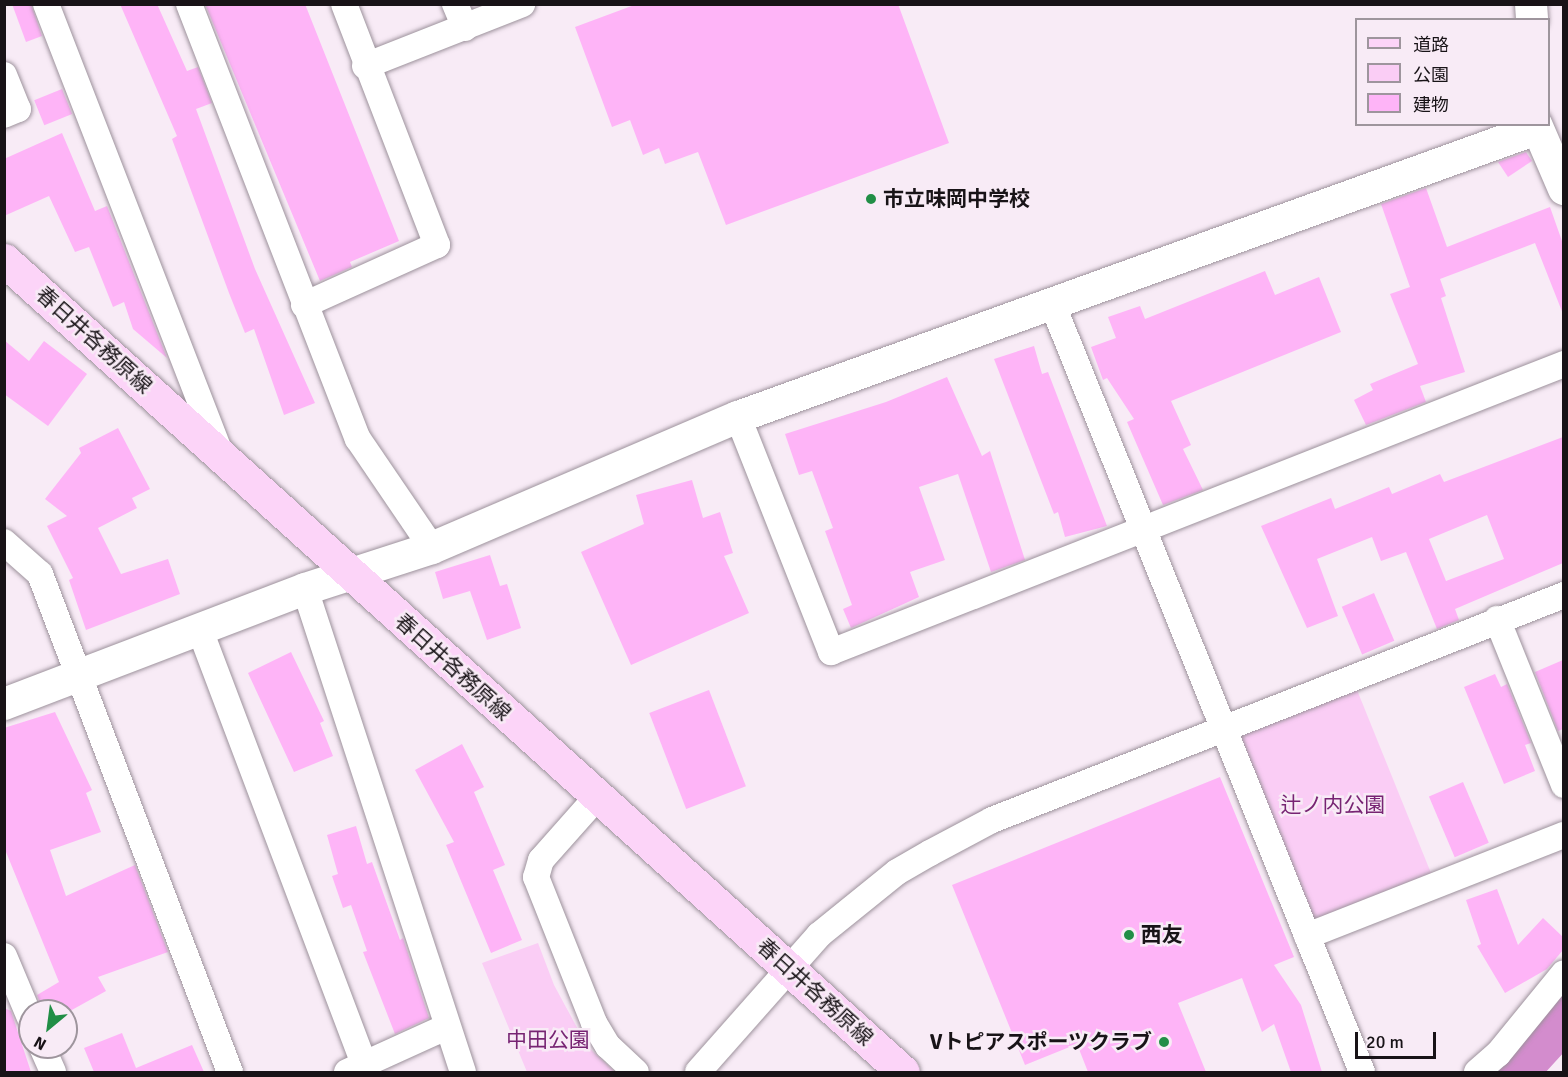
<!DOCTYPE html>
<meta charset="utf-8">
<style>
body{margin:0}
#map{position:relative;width:1568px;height:1077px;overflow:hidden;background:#f8ebf6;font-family:Signika,"Noto Sans JP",sans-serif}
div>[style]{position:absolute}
.green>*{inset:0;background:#facdf5;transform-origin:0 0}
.river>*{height:50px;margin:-25px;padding:0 25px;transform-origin:25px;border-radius:25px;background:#d38ccd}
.building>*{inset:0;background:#feb4f7;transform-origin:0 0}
.roads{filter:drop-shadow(0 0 2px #9d929c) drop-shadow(0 0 2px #9d929c)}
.minor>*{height:26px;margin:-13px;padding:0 13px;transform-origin:13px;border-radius:13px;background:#fff}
.tertiary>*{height:32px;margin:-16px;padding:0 16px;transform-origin:16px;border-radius:16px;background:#fff}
.primary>*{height:33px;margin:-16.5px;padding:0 16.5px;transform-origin:16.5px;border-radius:16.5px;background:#fcd4f8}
.dots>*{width:16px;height:16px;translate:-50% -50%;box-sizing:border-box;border:3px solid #f8ebf6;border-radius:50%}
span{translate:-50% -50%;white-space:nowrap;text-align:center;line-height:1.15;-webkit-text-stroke:5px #f8ebf6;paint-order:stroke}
.poi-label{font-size:21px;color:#181317;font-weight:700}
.left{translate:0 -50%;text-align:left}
.right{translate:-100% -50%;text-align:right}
.street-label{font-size:21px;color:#181317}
.park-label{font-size:21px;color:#772473}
.frame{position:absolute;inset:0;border:6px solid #181317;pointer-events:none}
.legend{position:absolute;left:1355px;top:18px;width:195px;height:108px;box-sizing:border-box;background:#f8ebf6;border:2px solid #9e959d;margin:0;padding:8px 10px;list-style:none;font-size:18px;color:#181317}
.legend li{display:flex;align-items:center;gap:12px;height:30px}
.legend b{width:30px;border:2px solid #9e959d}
.north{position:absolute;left:18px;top:999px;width:60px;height:60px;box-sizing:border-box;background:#f8ebf6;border:2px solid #9e959d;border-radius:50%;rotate:209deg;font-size:16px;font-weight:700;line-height:24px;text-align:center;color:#181317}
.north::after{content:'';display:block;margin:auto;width:21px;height:27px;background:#218e46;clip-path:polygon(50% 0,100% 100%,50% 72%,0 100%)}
.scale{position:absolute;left:1355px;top:1032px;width:81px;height:27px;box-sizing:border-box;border:3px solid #181317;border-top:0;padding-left:8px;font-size:18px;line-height:21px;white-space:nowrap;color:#181317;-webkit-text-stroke:4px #f8ebf6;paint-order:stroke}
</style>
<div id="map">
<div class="green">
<div style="left:1355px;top:685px;width:206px;height:131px;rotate:68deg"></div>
<div style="clip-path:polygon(538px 943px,554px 985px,587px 1046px,615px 1072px,527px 1072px,482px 963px)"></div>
</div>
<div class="river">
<div style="left:1512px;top:1072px;width:77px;rotate:-47.6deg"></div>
</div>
<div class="building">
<div style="clip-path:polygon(12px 4px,31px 4px,42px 36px,26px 42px)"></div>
<div style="clip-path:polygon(120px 4px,157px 4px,187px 71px,198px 67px,212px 103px,196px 109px,255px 269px,315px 403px,284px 415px,254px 329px,245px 333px,229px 293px,172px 139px,177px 136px)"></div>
<div style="clip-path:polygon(205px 4px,305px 4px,399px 241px,350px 262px,352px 267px,320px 281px)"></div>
<div style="clip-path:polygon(637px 4px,898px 4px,949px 143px,726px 225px,698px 152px,665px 164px,659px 148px,643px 155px,630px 120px,612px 127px,575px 27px)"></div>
<div style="left:62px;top:89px;width:27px;height:30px;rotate:68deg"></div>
<div style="clip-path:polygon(62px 133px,95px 211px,107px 206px,167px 358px,133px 329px,124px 302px,113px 307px,89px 247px,75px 252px,49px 196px,4px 216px,4px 159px)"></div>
<div style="clip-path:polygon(1526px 152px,1532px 161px,1508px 177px,1498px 162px)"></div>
<div style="clip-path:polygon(1426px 188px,1447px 247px,1550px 207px,1563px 244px,1563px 314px,1535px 243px,1440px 279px,1446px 296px,1441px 298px,1465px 372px,1420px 386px,1426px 402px,1366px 425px,1354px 400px,1373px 390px,1370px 384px,1418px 364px,1390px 294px,1410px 287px,1381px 204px)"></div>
<div style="clip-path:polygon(1265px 271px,1275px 295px,1319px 277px,1341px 332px,1171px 401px,1191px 445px,1183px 449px,1203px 490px,1163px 505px,1127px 422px,1134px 419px,1107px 378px,1103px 380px,1091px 347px,1116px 338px,1108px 317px,1140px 306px,1145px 319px)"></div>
<div style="clip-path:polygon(4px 340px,29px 361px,44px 341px,87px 374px,48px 426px,4px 394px)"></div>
<div style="clip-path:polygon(1034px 346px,1042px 374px,1048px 372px,1107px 526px,1065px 537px,1058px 512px,1054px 514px,994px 359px)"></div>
<div style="clip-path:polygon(947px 377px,982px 456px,990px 451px,1025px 560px,991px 572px,958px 474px,919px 487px,945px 560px,910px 572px,919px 597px,851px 628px,843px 609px,852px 605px,825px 531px,833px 528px,812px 471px,799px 475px,785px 434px,886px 402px)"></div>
<div style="clip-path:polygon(118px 428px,150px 489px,132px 498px,137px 508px,98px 528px,121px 574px,168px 559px,180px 594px,86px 630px,69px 580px,73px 578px,47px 526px,67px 516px,45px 499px,81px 453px,79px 448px)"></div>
<div style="clip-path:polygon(evenodd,1563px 437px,1563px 563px,1455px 609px,1459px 620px,1437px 629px,1406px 552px,1381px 561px,1372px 537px,1317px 559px,1338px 616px,1307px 628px,1261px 526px,1331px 498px,1335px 509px,1389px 487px,1392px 494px,1440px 474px,1444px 482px,1563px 437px,1487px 515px,1504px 559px,1446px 581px,1429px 539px,1487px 515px)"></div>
<div style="clip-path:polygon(692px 480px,703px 518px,720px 512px,733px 553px,724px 556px,749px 613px,631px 665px,581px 552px,644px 524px,636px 495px)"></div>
<div style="clip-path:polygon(490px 555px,500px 586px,507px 584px,521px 628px,487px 640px,470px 591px,443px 599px,435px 572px)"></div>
<div style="left:1374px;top:593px;width:52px;height:35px;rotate:67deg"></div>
<div style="clip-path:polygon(291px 652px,324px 721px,320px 723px,333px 756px,294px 772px,248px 673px)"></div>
<div style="clip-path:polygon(1563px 660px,1563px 729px,1558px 731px,1535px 672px)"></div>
<div style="clip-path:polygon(1495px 674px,1501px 687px,1507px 684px,1531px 743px,1525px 745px,1535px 771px,1504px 784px,1464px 687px)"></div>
<div style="left:709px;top:690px;width:103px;height:64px;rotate:69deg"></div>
<div style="clip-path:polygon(55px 712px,92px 790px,86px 793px,101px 832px,50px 850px,66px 896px,135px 865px,168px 952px,98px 977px,106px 991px,70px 1011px,43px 1011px,37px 995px,59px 982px,4px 847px,4px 728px)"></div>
<div style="clip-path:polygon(462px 744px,484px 787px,474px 792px,505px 865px,493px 870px,522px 940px,491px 953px,446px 845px,454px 842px,415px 770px)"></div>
<div style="clip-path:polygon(1220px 777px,1294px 957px,1274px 965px,1301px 1005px,1322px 1072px,1291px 1072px,1274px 1024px,1262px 1032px,1242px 978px,1178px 1003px,1206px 1072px,1088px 1072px,1077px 1044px,1025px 1065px,952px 885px)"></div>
<div style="left:1463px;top:782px;width:66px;height:37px;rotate:67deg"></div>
<div style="clip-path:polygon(356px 826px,367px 864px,372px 862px,400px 940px,403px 938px,429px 1018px,395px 1034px,363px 952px,367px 951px,351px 905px,343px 908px,332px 876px,338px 874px,327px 835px)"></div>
<div style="clip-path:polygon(1497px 889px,1518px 945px,1543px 918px,1563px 937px,1563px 950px,1547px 969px,1505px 993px,1477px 946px,1481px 944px,1466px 900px)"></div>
<div style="clip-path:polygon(4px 1008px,11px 1011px,31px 1072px,4px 1072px)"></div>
<div style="clip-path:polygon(122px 1033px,136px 1068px,192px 1045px,204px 1072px,94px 1072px,84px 1048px)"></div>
</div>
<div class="roads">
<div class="minor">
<div style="left:46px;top:4px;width:482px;rotate:68.8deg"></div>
<div style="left:189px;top:4px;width:467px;rotate:68.8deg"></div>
<div style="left:358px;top:439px;width:132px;rotate:55.8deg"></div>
<div style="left:455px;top:4px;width:26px;rotate:67deg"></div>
<div style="left:365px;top:66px;width:169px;rotate:-21.5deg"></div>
<div style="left:4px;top:75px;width:37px;rotate:68deg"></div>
<div style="left:18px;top:109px;width:15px;rotate:157deg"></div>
<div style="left:1052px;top:303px;width:829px;rotate:68.04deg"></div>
<div style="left:304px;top:305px;width:146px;rotate:-24.3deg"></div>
<div style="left:437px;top:245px;width:258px;rotate:-111.1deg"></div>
<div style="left:738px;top:417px;width:253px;rotate:68.4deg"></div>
<div style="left:831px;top:652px;width:788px;rotate:-21.45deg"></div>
<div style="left:4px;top:542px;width:48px;rotate:41.6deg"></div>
<div style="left:40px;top:574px;width:533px;rotate:69.12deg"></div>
<div style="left:305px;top:589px;width:508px;rotate:71.89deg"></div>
<div style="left:1497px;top:619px;width:179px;rotate:68deg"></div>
<div style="left:200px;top:630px;width:472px;rotate:69.3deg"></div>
<div style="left:597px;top:797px;width:84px;rotate:131.6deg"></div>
<div style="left:541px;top:860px;width:18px;rotate:106deg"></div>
<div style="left:536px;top:877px;width:157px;rotate:68.3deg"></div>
<div style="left:594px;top:1023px;width:27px;rotate:59deg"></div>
<div style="left:608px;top:1046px;width:38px;rotate:43deg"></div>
<div style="left:1307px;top:936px;width:276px;rotate:-21.5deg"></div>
<div style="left:4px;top:956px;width:67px;rotate:67.2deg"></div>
<div style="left:42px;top:1047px;width:27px;rotate:66deg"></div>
<div style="left:347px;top:1072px;width:109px;rotate:-24.4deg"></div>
<div style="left:698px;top:1072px;width:183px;rotate:-48.5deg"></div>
<div style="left:819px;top:935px;width:100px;rotate:-38.9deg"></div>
<div style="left:897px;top:872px;width:38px;rotate:-30deg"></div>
<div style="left:930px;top:853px;width:70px;rotate:-28deg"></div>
<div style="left:992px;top:820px;width:615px;rotate:-21.47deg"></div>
<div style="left:1477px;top:1072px;width:28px;rotate:-41deg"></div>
<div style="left:1498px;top:1054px;width:104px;rotate:-50.8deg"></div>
</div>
<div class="tertiary">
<div style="left:1531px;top:4px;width:16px;rotate:86deg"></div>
<div style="left:1536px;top:124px;width:71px;rotate:66.7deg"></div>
<div style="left:4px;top:704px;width:322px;rotate:-20.9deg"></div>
<div style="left:305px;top:589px;width:133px;rotate:-17.9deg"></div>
<div style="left:432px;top:548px;width:333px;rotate:-23.2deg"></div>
<div style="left:738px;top:417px;width:848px;rotate:-19.84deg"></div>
</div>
<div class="primary">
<div style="left:4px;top:260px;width:1211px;rotate:42.09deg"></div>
</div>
</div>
<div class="dots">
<div style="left:871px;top:199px;background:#218e46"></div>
<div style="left:1129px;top:935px;background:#218e46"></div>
<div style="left:1164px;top:1042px;background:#218e46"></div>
</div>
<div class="poi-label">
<span class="left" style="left:883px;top:199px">市立味岡中学校</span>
<span class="left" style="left:1141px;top:935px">西友</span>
<span class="right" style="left:1152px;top:1042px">Vトピアスポーツクラブ</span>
</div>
<div class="street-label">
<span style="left:94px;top:340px;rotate:42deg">春日井各務原線</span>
<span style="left:453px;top:667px;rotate:42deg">春日井各務原線</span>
<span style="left:815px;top:992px;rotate:42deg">春日井各務原線</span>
</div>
<div class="park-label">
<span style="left:1333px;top:805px">辻ノ内公園</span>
<span style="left:548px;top:1040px">中田公園</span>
</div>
<div class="frame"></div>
<ul class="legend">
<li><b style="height:8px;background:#fcd4f8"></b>道路</li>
<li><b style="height:16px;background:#facdf5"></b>公園</li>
<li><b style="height:16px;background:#feb4f7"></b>建物</li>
</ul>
<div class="north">N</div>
<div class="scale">20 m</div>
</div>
